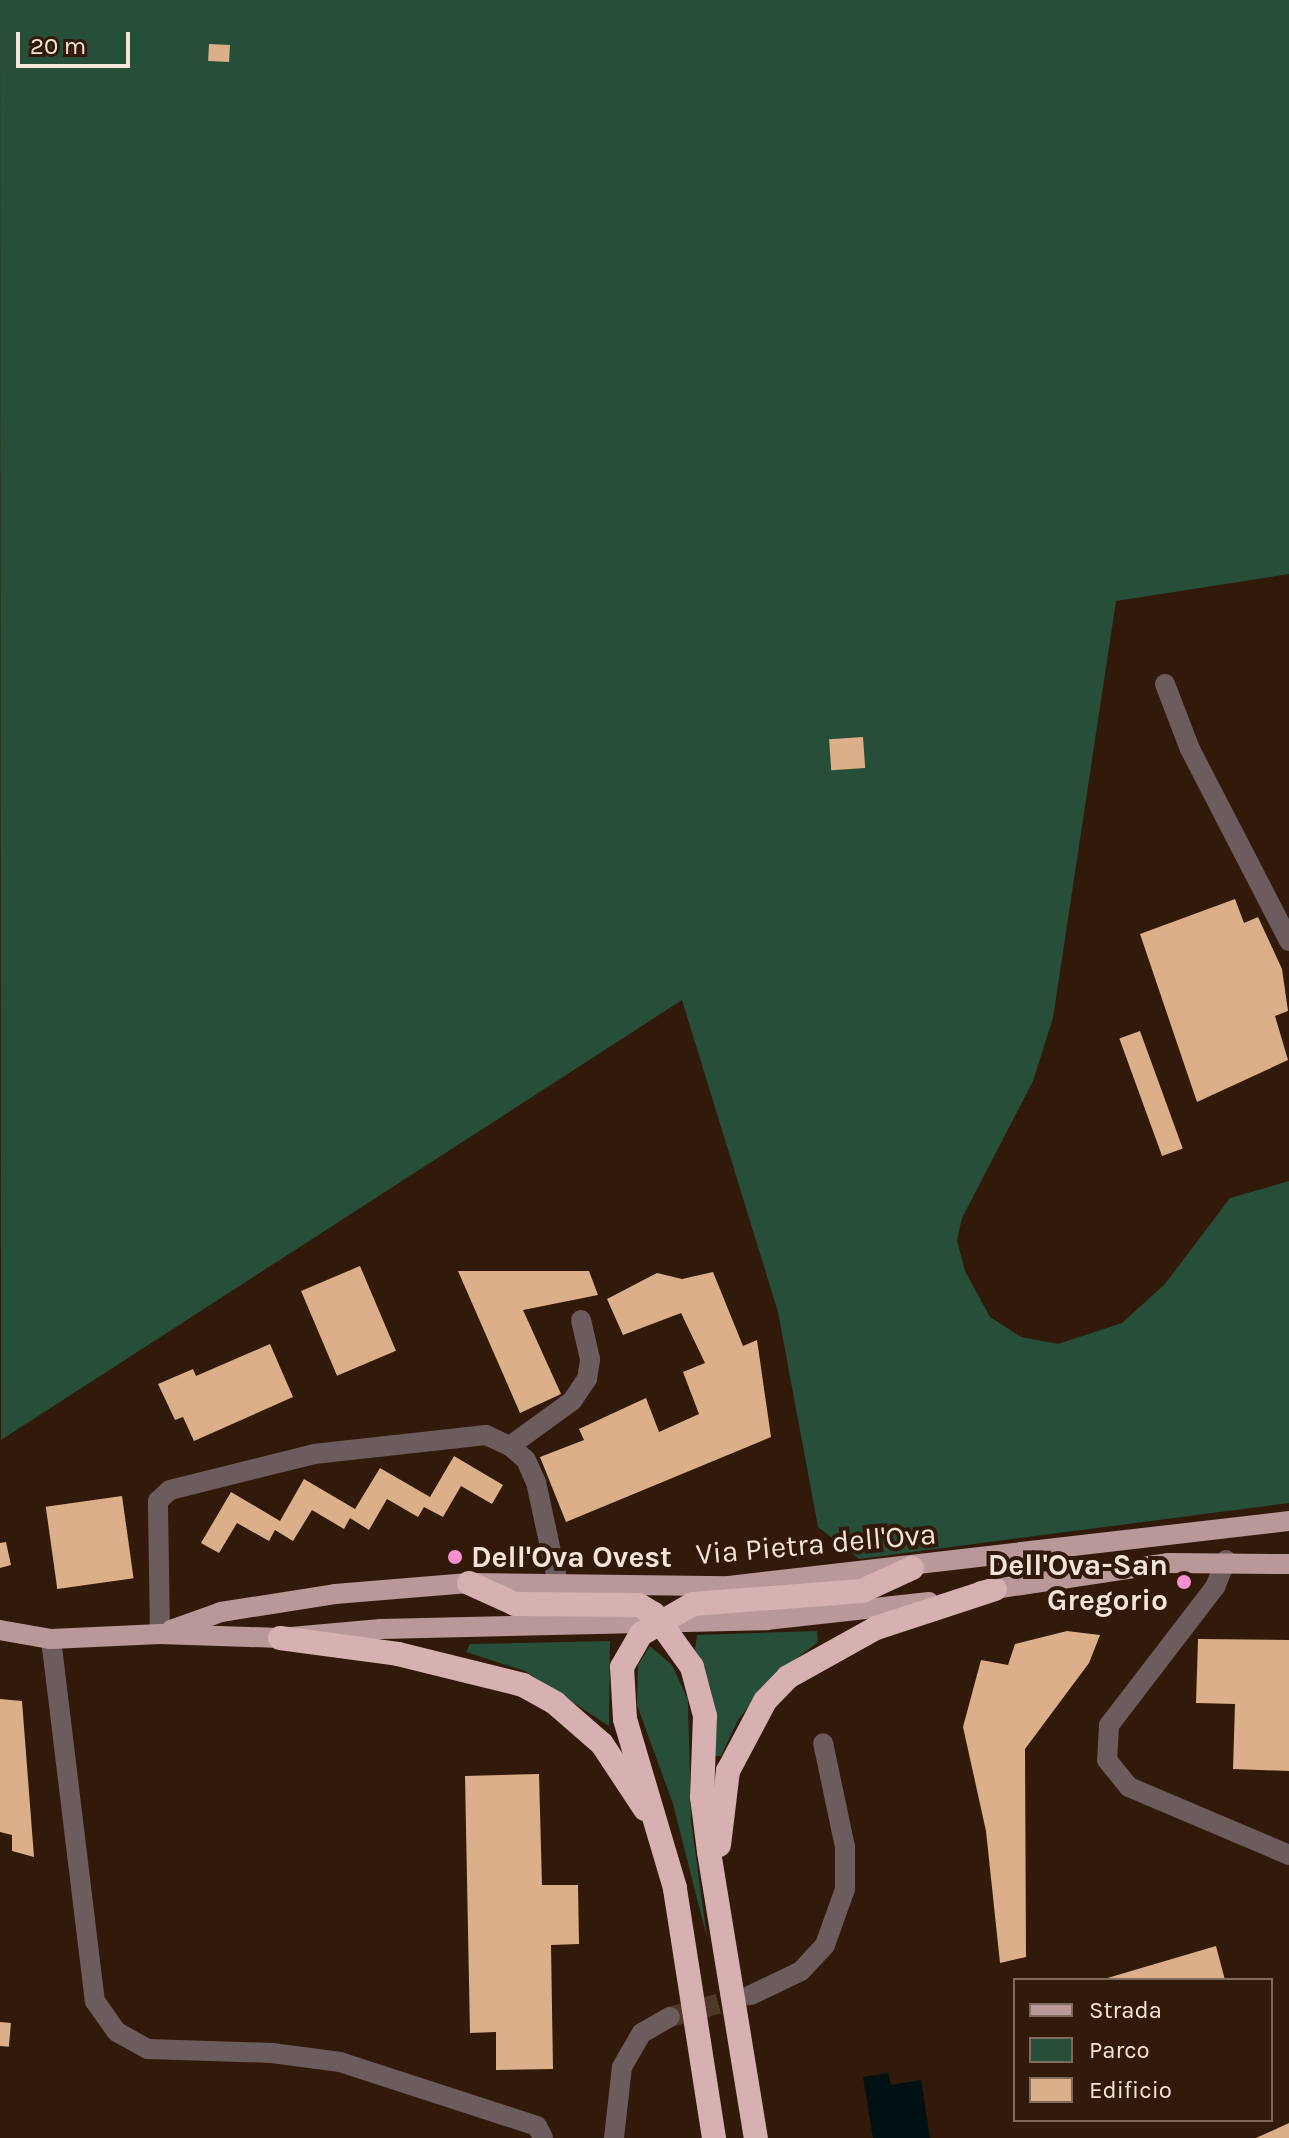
<!DOCTYPE html>
<style>
body{margin:0}
#map{position:relative;width:1289px;height:2138px;overflow:hidden;background:#311a09;font-family:Karla,sans-serif}
div>[style]{position:absolute}
.green>*{inset:0;background:#274e38}
.water>*{inset:0;background:#001113}
.building>*{inset:0;background:#dbaf89;transform-origin:0 0}
.minor-tunnel>*{height:20px;margin-top:-10px;transform-origin:0;background:repeating-linear-gradient(90deg,#4e3828 0 20px,transparent 0 30px)}
.minor>*{height:20px;margin:-10px;padding:0 10px;transform-origin:10px;border-radius:10px;background:#6c5c5d}
.major>*{height:20px;margin:-10px;padding:0 10px;transform-origin:10px;border-radius:10px;background:#b9989a}
.highway>*{height:24px;margin:-12px;padding:0 12px;transform-origin:12px;border-radius:12px;background:#d7b0b2}
.dots>*{width:22px;height:22px;translate:-50% -50%;box-sizing:border-box;border:4px solid #311a09;border-radius:50%}
span{translate:-50% -50%;white-space:nowrap;text-align:center;line-height:1.15;-webkit-text-stroke:8px #311a09;paint-order:stroke}
.street-label{font-size:30px;color:#f4e4d9}
.poi-label{font-size:30px;color:#f4e4d9;font-weight:700}
.left{translate:0 -50%;text-align:left}
.right{translate:-100% -50%;text-align:right}
.legend{position:absolute;left:1013px;top:1978px;width:260px;height:144px;box-sizing:border-box;background:#311a09;border:2px solid #7f6b5c;margin:0;padding:10px 14px;list-style:none;font-size:24px;color:#f4e4d9}
.legend li{display:flex;align-items:center;gap:16px;height:40px}
.legend b{width:40px;border:2px solid #7f6b5c}
.scale{position:absolute;left:16px;top:32px;width:114px;height:36px;box-sizing:border-box;border:4px solid #f4e4d9;border-top:0;padding-left:10px;font-size:24px;line-height:28px;white-space:nowrap;color:#f4e4d9;-webkit-text-stroke:6px #311a09;paint-order:stroke}
</style>
<div id="map">
<div class="green">
<div style="clip-path:polygon(0 0,1289px 0,1289px 574px,1116px 601px,1053px 1018px,1033px 1081px,962px 1218px,957px 1240px,965px 1271px,990px 1317px,1021px 1337px,1058px 1344px,1122px 1323px,1165px 1284px,1230px 1198px,1289px 1181px,1289px 1503px,859px 1559px,818px 1527px,778px 1312px,682px 1000px,1px 1440px)"></div>
<div style="clip-path:polygon(817px 1631px,818px 1642px,772px 1677px,738px 1720px,721px 1756px,715px 1756px,711px 1690px,695px 1650px,697px 1635px)"></div>
<div style="clip-path:polygon(610px 1641px,609px 1726px,525px 1671px,466px 1652px,470px 1644px)"></div>
<div style="clip-path:polygon(650px 1646px,672px 1665px,688px 1700px,691px 1820px,707px 1938px,673px 1804px,637px 1705px,638px 1665px)"></div>
</div>
<div class="water">
<div style="clip-path:polygon(888px 2073px,891px 2085px,921px 2080px,930px 2138px,873px 2138px,863px 2077px)"></div>
</div>
<div class="building">
<div style="left:209px;top:44px;width:21px;height:17px;rotate:3deg"></div>
<div style="left:863px;top:737px;width:31px;height:34px;rotate:86deg"></div>
<div style="clip-path:polygon(1235px 899px,1244px 923px,1258px 917px,1282px 969px,1288px 1011px,1275px 1016px,1288px 1060px,1197px 1102px,1140px 934px)"></div>
<div style="left:1140px;top:1031px;width:125px;height:22px;rotate:70deg"></div>
<div style="left:360px;top:1266px;width:92px;height:64px;rotate:67deg"></div>
<div style="clip-path:polygon(458px 1271px,589px 1271px,598px 1295px,523px 1310px,561px 1394px,520px 1413px)"></div>
<div style="clip-path:polygon(713px 1272px,743px 1346px,757px 1340px,771px 1437px,566px 1522px,540px 1457px,584px 1440px,579px 1429px,646px 1398px,659px 1432px,699px 1414px,683px 1372px,705px 1363px,681px 1313px,623px 1335px,607px 1299px,657px 1273px,682px 1279px)"></div>
<div style="clip-path:polygon(270px 1344px,293px 1397px,194px 1441px,183px 1417px,175px 1420px,158px 1384px,193px 1369px,196px 1376px)"></div>
<div style="clip-path:polygon(454px 1456px,503px 1485px,492px 1504px,461px 1486px,443px 1517px,424px 1507px,418px 1517px,387px 1499px,369px 1530px,350px 1518px,344px 1529px,312px 1510px,293px 1541px,275px 1530px,269px 1541px,237px 1523px,219px 1553px,201px 1543px,231px 1492px,280px 1521px,304px 1479px,355px 1509px,380px 1468px,430px 1497px)"></div>
<div style="left:122px;top:1496px;width:83px;height:77px;rotate:82deg"></div>
<div style="clip-path:polygon(6px 1542px,11px 1565px,0 1568px,0 1543px)"></div>
<div style="clip-path:polygon(1067px 1631px,1100px 1635px,1089px 1663px,1025px 1749px,1026px 1957px,1000px 1963px,986px 1831px,963px 1727px,981px 1660px,1008px 1665px,1015px 1644px)"></div>
<div style="clip-path:polygon(1198px 1639px,1289px 1640px,1289px 1771px,1233px 1769px,1235px 1704px,1196px 1703px)"></div>
<div style="clip-path:polygon(0 1699px,22px 1701px,34px 1857px,12px 1851px,12px 1835px,0 1832px)"></div>
<div style="clip-path:polygon(539px 1774px,542px 1885px,578px 1885px,579px 1944px,551px 1945px,553px 2069px,496px 2070px,496px 2032px,470px 2033px,465px 1776px)"></div>
<div style="clip-path:polygon(1216px 1946px,1225px 1980px,1104px 1980px,1104px 1979px)"></div>
<div style="left:0;top:2022px;width:11px;height:24px;rotate:5deg"></div>
<div style="clip-path:polygon(1289px 2123px,1289px 2138px,1256px 2138px)"></div>
</div>
<div class="minor-tunnel">
<div style="left:670px;top:2017px;width:80px;rotate:-15.3deg"></div>
</div>
<div class="minor">
<div style="left:1165px;top:684px;width:70px;rotate:69deg"></div>
<div style="left:1190px;top:749px;width:216px;rotate:62.7deg"></div>
<div style="left:510px;top:1446px;width:77px;rotate:-36deg"></div>
<div style="left:572px;top:1401px;width:27px;rotate:-56deg"></div>
<div style="left:587px;top:1379px;width:20px;rotate:-81deg"></div>
<div style="left:590px;top:1359px;width:40px;rotate:-103deg"></div>
<div style="left:1226px;top:1560px;width:29px;rotate:112deg"></div>
<div style="left:1215px;top:1587px;width:174px;rotate:127.5deg"></div>
<div style="left:1109px;top:1725px;width:35px;rotate:93deg"></div>
<div style="left:1107px;top:1760px;width:35px;rotate:51deg"></div>
<div style="left:1129px;top:1787px;width:174px;rotate:23deg"></div>
<div style="left:160px;top:1634px;width:133px;rotate:-90.9deg"></div>
<div style="left:158px;top:1501px;width:16px;rotate:-43deg"></div>
<div style="left:170px;top:1490px;width:148px;rotate:-14deg"></div>
<div style="left:314px;top:1454px;width:173px;rotate:-6.3deg"></div>
<div style="left:486px;top:1435px;width:26px;rotate:25deg"></div>
<div style="left:510px;top:1446px;width:21px;rotate:41deg"></div>
<div style="left:526px;top:1460px;width:24px;rotate:66deg"></div>
<div style="left:536px;top:1482px;width:104px;rotate:77.8deg"></div>
<div style="left:51px;top:1639px;width:365px;rotate:83.1deg"></div>
<div style="left:95px;top:2001px;width:38px;rotate:55deg"></div>
<div style="left:117px;top:2032px;width:35px;rotate:29deg"></div>
<div style="left:148px;top:2049px;width:124px;rotate:1.8deg"></div>
<div style="left:272px;top:2053px;width:69px;rotate:7.5deg"></div>
<div style="left:340px;top:2062px;width:207px;rotate:18deg"></div>
<div style="left:537px;top:2126px;width:13px;rotate:63deg"></div>
<div style="left:751px;top:1995px;width:55px;rotate:-25.6deg"></div>
<div style="left:801px;top:1971px;width:35px;rotate:-47deg"></div>
<div style="left:825px;top:1945px;width:59px;rotate:-70.3deg"></div>
<div style="left:845px;top:1889px;width:42px;rotate:-90deg"></div>
<div style="left:845px;top:1847px;width:106px;rotate:-101.9deg"></div>
<div style="left:614px;top:2138px;width:71px;rotate:-83.6deg"></div>
<div style="left:622px;top:2067px;width:39px;rotate:-60deg"></div>
<div style="left:642px;top:2033px;width:32px;rotate:-30deg"></div>
</div>
<div class="major">
<div style="left:981px;top:1591px;width:190px;rotate:-8.5deg"></div>
<div style="left:1169px;top:1563px;width:120px;rotate:0.5deg"></div>
<div style="left:0;top:1630px;width:52px;rotate:10deg"></div>
<div style="left:51px;top:1639px;width:109px;rotate:-2.6deg"></div>
<div style="left:160px;top:1634px;width:120px;rotate:1.9deg"></div>
<div style="left:280px;top:1638px;width:101px;rotate:-5.1deg"></div>
<div style="left:381px;top:1629px;width:385px;rotate:-1.3deg"></div>
<div style="left:766px;top:1620px;width:164px;rotate:-6.3deg"></div>
<div style="left:171px;top:1630px;width:53px;rotate:-19.8deg"></div>
<div style="left:221px;top:1612px;width:115px;rotate:-9deg"></div>
<div style="left:335px;top:1594px;width:134px;rotate:-4.7deg"></div>
<div style="left:469px;top:1583px;width:260px;rotate:0.7deg"></div>
<div style="left:729px;top:1586px;width:564px;rotate:-6.62deg"></div>
</div>
<div class="highway">
<div style="left:469px;top:1583px;width:51px;rotate:24.5deg"></div>
<div style="left:515px;top:1604px;width:124px;rotate:0.5deg"></div>
<div style="left:639px;top:1605px;width:17px;rotate:31deg"></div>
<div style="left:654px;top:1614px;width:65px;rotate:54.4deg"></div>
<div style="left:692px;top:1667px;width:51px;rotate:75.1deg"></div>
<div style="left:705px;top:1716px;width:81px;rotate:92.1deg"></div>
<div style="left:702px;top:1797px;width:55px;rotate:82.7deg"></div>
<div style="left:709px;top:1852px;width:290px;rotate:80.7deg"></div>
<div style="left:280px;top:1638px;width:119px;rotate:7.7deg"></div>
<div style="left:398px;top:1654px;width:129px;rotate:13.9deg"></div>
<div style="left:523px;top:1685px;width:37px;rotate:29deg"></div>
<div style="left:555px;top:1703px;width:62px;rotate:41.1deg"></div>
<div style="left:602px;top:1744px;width:78px;rotate:56.5deg"></div>
<div style="left:719px;top:1845px;width:75px;rotate:-83.1deg"></div>
<div style="left:728px;top:1771px;width:79px;rotate:-62.1deg"></div>
<div style="left:765px;top:1701px;width:33px;rotate:-46deg"></div>
<div style="left:788px;top:1677px;width:101px;rotate:-29.1deg"></div>
<div style="left:876px;top:1628px;width:125px;rotate:-18.1deg"></div>
<div style="left:714px;top:2138px;width:253px;rotate:-98.9deg"></div>
<div style="left:675px;top:1888px;width:176px;rotate:-106.5deg"></div>
<div style="left:625px;top:1719px;width:52px;rotate:-93.3deg"></div>
<div style="left:622px;top:1667px;width:38px;rotate:-60deg"></div>
<div style="left:641px;top:1634px;width:60px;rotate:-30deg"></div>
<div style="left:693px;top:1604px;width:169px;rotate:-4.4deg"></div>
<div style="left:862px;top:1591px;width:55px;rotate:-24.7deg"></div>
</div>
<div class="dots">
<div style="left:455px;top:1557px;background:#f790ce"></div>
<div style="left:1184px;top:1582px;background:#f790ce"></div>
</div>
<div class="street-label">
<span style="left:816px;top:1544px;rotate:-5deg">Via Pietra dell'Ova</span>
</div>
<div class="poi-label">
<span class="left" style="left:471px;top:1557px">Dell'Ova Ovest</span>
<span class="right" style="left:1168px;top:1582px">Dell'Ova-San<br>Gregorio</span>
</div>
<ul class="legend">
<li><b style="height:10px;background:#b9989a"></b>Strada</li>
<li><b style="height:22px;background:#274e38"></b>Parco</li>
<li><b style="height:22px;background:#dbaf89"></b>Edificio</li>
</ul>
<div class="scale">20 m</div>
</div>
